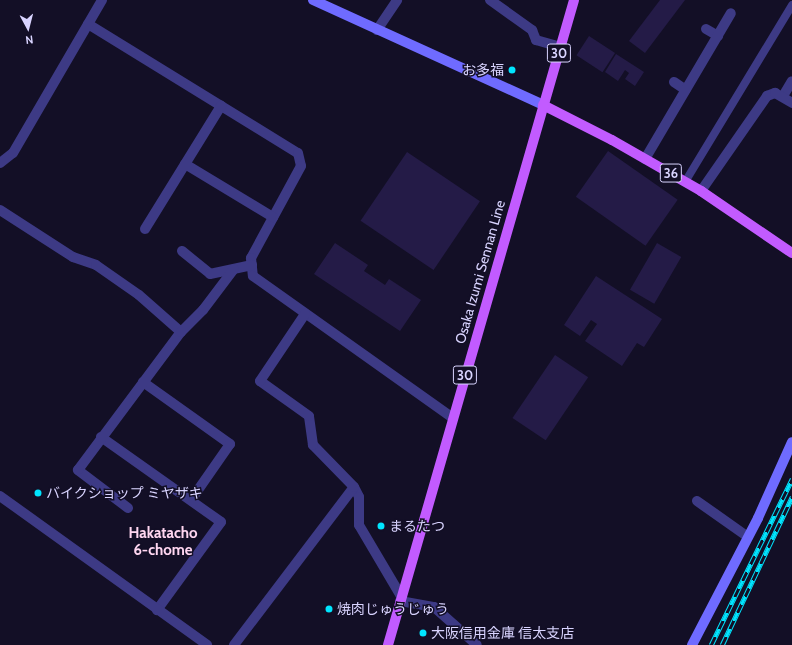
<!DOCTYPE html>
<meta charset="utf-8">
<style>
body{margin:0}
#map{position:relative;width:792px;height:645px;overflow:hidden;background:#130f26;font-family:Cabin,"Noto Sans JP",sans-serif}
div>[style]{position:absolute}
.building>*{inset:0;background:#241b47;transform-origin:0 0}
.lane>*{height:8px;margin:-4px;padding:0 4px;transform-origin:4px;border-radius:4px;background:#3d3a85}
.street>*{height:10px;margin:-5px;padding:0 5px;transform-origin:5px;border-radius:5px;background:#3d3a85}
.secondary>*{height:10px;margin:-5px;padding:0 5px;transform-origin:5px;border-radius:5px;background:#6f6bff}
.primary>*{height:10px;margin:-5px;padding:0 5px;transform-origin:5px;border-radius:5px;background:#c25bff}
.rail>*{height:4.5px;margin-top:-2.25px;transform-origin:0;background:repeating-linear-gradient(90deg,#130f26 0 9px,#00e5ff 0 18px);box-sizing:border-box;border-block:1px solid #00e5ff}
.dots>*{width:11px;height:11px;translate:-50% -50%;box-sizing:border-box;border:2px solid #130f26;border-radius:50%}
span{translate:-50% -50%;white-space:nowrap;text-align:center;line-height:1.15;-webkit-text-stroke:3px #130f26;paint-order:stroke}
.shield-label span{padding:1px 3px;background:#130f26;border:1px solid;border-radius:3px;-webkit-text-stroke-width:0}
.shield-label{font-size:13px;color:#d9d4ff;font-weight:700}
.poi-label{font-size:14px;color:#d9d4ff}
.right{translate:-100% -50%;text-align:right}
.left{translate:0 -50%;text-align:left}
.street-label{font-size:14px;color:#d9d4ff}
.neighbourhood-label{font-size:15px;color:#ffd6f0;font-weight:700}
.north{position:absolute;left:8px;top:8px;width:40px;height:40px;-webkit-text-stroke:3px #130f26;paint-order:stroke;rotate:173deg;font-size:11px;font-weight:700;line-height:16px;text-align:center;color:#d9d4ff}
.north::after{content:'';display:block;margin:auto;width:14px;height:18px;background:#d9d4ff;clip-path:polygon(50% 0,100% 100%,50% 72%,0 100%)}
</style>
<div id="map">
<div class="building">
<div style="clip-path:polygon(660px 0,685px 0,645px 53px,629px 41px)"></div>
<div style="left:589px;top:36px;width:31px;height:23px;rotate:33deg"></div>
<div style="clip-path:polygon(616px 54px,644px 72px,635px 86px,625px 79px,629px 73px,625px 70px,618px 81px,605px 72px)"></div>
<div style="left:608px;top:151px;width:85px;height:56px;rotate:35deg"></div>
<div style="left:407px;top:152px;width:88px;height:83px;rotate:34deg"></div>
<div style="clip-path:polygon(335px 243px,368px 265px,364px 271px,385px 285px,389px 279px,421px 300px,400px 331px,314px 274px)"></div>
<div style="left:657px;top:243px;width:28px;height:54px;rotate:30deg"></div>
<div style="clip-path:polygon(596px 276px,662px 319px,644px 347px,637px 343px,622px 366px,585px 341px,597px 324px,591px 320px,580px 336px,564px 325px)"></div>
<div style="left:555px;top:355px;width:40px;height:76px;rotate:34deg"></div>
</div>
<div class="lane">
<div style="left:685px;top:182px;width:207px;rotate:-58.8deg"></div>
</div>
<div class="street">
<div style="left:490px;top:0;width:52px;rotate:35.5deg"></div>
<div style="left:532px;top:30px;width:11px;rotate:68deg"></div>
<div style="left:536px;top:40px;width:26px;rotate:16deg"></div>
<div style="left:88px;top:24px;width:246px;rotate:31.6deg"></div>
<div style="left:298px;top:153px;width:13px;rotate:77deg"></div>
<div style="left:301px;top:166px;width:105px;rotate:118.5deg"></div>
<div style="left:251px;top:258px;width:18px;rotate:84deg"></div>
<div style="left:253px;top:276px;width:245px;rotate:35.4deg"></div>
<div style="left:706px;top:29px;width:14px;rotate:30deg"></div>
<div style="left:377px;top:30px;width:36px;rotate:-56deg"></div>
<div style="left:674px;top:82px;width:14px;rotate:34deg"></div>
<div style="left:783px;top:96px;width:17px;rotate:-59deg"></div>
<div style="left:645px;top:159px;width:169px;rotate:-59.5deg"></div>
<div style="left:0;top:163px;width:16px;rotate:-38deg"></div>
<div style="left:13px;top:153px;width:177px;rotate:-59.8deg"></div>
<div style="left:185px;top:164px;width:103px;rotate:31.1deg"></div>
<div style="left:701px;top:191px;width:116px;rotate:-55.2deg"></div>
<div style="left:767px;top:96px;width:9px;rotate:-21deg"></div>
<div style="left:775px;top:93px;width:20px;rotate:30deg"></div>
<div style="left:0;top:210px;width:87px;rotate:32.8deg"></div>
<div style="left:73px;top:257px;width:24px;rotate:19deg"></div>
<div style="left:96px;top:265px;width:52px;rotate:34.9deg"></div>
<div style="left:139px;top:295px;width:56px;rotate:41.4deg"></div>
<div style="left:145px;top:229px;width:145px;rotate:-58.3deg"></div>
<div style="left:182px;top:251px;width:36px;rotate:39deg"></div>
<div style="left:210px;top:274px;width:43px;rotate:-12.1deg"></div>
<div style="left:143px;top:382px;width:107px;rotate:35.5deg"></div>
<div style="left:230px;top:444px;width:68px;rotate:124.9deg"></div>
<div style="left:101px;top:437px;width:147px;rotate:35.3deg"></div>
<div style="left:221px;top:522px;width:109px;rotate:126deg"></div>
<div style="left:354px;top:487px;width:11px;rotate:63deg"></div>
<div style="left:359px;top:497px;width:28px;rotate:90deg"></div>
<div style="left:359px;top:525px;width:82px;rotate:59.4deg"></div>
<div style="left:0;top:496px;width:255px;rotate:35.7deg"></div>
<div style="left:697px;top:501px;width:62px;rotate:35.2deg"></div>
<div style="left:128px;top:508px;width:63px;rotate:-142.8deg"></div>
<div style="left:78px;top:470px;width:172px;rotate:-53.3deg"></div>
<div style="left:181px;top:332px;width:31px;rotate:-45deg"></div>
<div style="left:203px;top:310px;width:51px;rotate:-52.9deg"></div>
<div style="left:400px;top:601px;width:35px;rotate:10deg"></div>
<div style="left:434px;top:607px;width:57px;rotate:41.5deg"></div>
<div style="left:234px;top:645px;width:198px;rotate:-52.8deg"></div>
<div style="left:354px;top:487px;width:59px;rotate:-134.3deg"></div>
<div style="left:313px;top:445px;width:29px;rotate:-98deg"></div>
<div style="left:309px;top:416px;width:60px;rotate:-144.5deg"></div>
<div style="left:260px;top:381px;width:81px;rotate:-56.1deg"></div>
</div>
<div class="secondary">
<div style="left:313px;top:0;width:253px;rotate:24.5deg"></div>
<div style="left:692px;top:645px;width:143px;rotate:-62.5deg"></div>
<div style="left:758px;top:518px;width:83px;rotate:-65.9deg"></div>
</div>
<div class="primary">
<div style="left:543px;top:105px;width:77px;rotate:26.9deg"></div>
<div style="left:612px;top:140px;width:103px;rotate:29.8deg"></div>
<div style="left:701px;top:191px;width:110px;rotate:34.3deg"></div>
<div style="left:388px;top:645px;width:671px;rotate:-73.91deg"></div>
</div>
<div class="rail">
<div style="left:711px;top:645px;width:185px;rotate:-64deg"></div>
<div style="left:722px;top:645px;width:164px;rotate:-64.7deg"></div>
</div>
<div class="dots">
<div style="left:512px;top:70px;background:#00e5ff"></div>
<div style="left:38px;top:493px;background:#00e5ff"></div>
<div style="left:381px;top:526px;background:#00e5ff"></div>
<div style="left:329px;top:609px;background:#00e5ff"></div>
<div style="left:423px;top:633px;background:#00e5ff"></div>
</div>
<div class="shield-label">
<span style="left:559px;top:53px">30</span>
<span style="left:671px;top:173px">36</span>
<span style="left:465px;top:375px">30</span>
</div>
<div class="poi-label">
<span class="right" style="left:504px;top:70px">お多福</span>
<span class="left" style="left:46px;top:493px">バイクショップ ミヤザキ</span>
<span class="left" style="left:389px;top:526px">まるたつ</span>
<span class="left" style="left:337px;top:609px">焼肉じゅうじゅう</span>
<span class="left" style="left:431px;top:633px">大阪信用金庫 信太支店</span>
</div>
<div class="street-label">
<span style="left:480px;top:272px;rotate:-74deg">Osaka Izumi Sennan Line</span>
</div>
<div class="neighbourhood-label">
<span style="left:163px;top:542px">Hakatacho<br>6-chome</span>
</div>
<div class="north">N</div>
</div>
